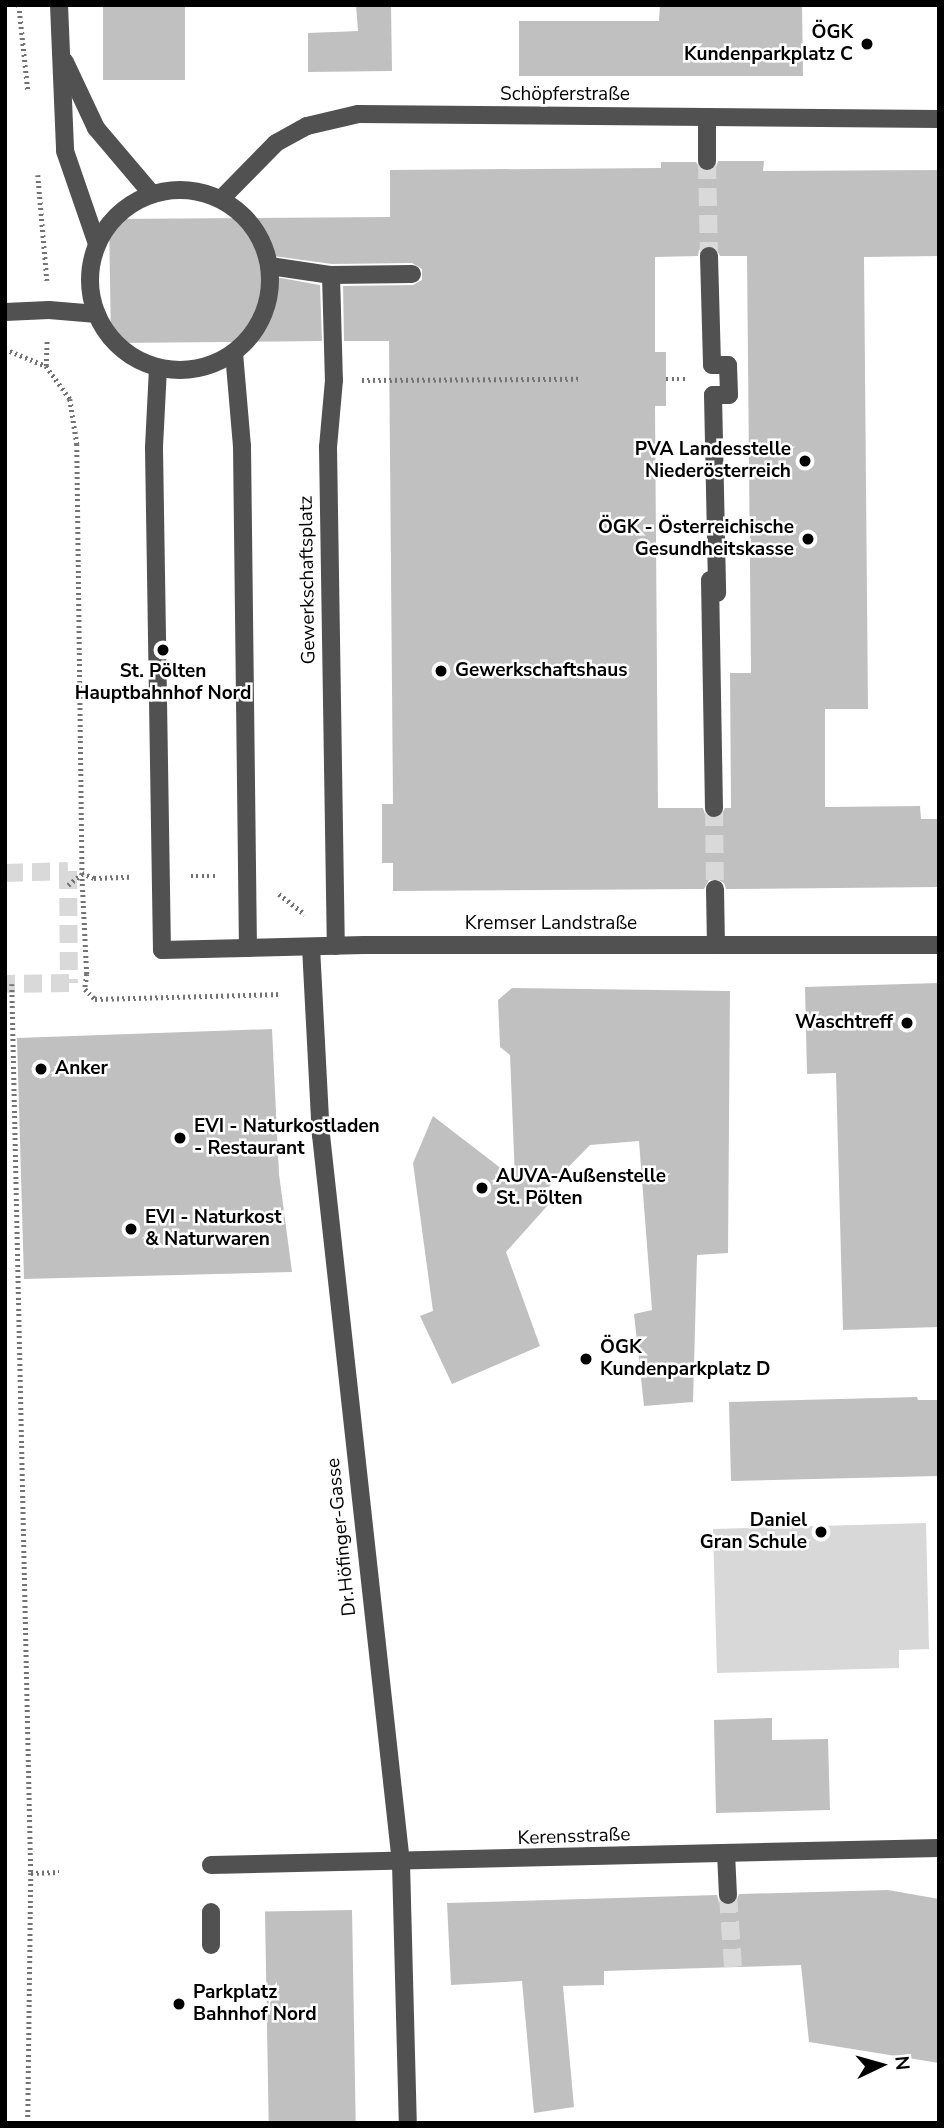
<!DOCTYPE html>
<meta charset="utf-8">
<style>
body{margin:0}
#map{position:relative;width:944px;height:2128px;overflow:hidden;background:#fff;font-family:"Nunito Sans",sans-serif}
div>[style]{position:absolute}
.green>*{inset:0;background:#d8d8d8}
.building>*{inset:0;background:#c0c0c0;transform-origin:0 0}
.minor-tunnel>*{height:18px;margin-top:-9px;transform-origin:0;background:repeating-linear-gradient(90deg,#d9d9d9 0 18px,transparent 0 27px)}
.path>*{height:4.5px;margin-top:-2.25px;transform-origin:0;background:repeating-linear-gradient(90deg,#737373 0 2px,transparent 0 5.5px)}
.minor>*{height:18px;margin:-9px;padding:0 9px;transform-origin:9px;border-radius:9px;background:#515151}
.minor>.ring{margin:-9px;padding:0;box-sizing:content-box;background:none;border:18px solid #515151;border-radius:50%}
.dots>*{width:19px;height:19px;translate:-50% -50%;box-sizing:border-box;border:4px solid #fff;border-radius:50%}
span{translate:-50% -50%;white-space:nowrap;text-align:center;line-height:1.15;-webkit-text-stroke:5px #fff;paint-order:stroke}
.poi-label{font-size:19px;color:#000;font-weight:700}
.right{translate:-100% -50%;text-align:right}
.left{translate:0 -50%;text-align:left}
.street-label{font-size:19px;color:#000}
.frame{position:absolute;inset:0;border:7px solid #000;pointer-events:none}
.north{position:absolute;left:846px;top:2030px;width:70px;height:70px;-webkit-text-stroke:5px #fff;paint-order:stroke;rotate:85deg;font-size:19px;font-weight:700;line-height:28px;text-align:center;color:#000}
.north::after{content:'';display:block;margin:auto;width:24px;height:32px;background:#000;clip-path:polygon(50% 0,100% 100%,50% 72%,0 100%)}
</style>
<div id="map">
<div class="green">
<div style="clip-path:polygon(926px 1523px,929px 1649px,899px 1650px,899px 1668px,717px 1673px,713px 1529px)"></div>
</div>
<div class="building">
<div style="left:103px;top:5px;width:82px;height:75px"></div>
<div style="clip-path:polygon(356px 5px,391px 5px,392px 71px,308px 72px,308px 33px,358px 31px)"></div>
<div style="clip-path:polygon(660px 5px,802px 5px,803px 76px,519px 76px,519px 21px,659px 21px)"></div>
<div style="clip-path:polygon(evenodd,718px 161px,764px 161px,763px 171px,939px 170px,939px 256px,864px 257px,868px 709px,825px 709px,825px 807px,920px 806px,921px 819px,939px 819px,939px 887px,726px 889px,724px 883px,715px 878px,709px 880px,704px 889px,393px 891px,393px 863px,382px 863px,382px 804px,393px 804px,389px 341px,344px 341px,343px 286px,413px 285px,422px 280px,422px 269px,412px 263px,332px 264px,266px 255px,259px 264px,264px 275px,320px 285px,322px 341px,111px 343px,109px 219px,390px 217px,390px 170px,661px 168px,661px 162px,696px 162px,701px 170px,708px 172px,716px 167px,718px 161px,708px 245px,715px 246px,720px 256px,747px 256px,751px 673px,730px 673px,731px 808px,725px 808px,720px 817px,714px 819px,705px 814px,703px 808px,658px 808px,655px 406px,666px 406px,666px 352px,655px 352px,655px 257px,698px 256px,699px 250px,708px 245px)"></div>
<div style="clip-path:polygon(939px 983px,939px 1327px,843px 1330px,836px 1073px,807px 1074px,805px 987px)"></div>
<div style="clip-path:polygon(512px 988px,730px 991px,728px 1253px,697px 1255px,693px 1402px,644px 1406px,634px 1314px,652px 1310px,639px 1141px,590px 1145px,537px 1199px,548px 1205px,506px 1252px,540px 1346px,452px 1384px,420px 1316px,433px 1311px,413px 1163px,433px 1116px,515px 1179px,510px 1055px,500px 1047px,498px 1000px)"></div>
<div style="clip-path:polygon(272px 1029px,279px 1174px,292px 1272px,24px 1279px,17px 1038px)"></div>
<div style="clip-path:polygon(917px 1397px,918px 1400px,939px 1400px,939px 1476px,731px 1481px,729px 1402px)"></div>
<div style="clip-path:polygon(772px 1718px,772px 1740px,828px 1739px,830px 1810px,716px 1813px,714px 1720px)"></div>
<div style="clip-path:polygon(888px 1890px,939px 1899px,939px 2063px,809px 2042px,801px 1965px,604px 1971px,604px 1985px,563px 1986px,574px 2107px,534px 2113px,522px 1981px,451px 1985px,447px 1903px,717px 1895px,719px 1902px,728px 1906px,735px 1904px,739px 1894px)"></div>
<div style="left:352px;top:1910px;width:213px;height:87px;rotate:89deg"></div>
</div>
<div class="minor-tunnel">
<div style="left:707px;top:161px;width:95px;rotate:88.8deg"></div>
<div style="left:714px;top:808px;width:81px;rotate:89.3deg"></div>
<div style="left:5px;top:873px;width:63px;rotate:-1.8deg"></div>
<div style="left:68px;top:871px;width:112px;rotate:89.5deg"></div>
<div style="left:69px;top:983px;width:64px;rotate:179.1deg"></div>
<div style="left:728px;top:1895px;width:72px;rotate:86deg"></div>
</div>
<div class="path">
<div style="left:19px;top:5px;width:85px;rotate:84deg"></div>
<div style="left:38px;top:175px;width:106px;rotate:85.1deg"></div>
<div style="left:5px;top:349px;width:44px;rotate:22.5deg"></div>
<div style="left:46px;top:366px;width:41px;rotate:54deg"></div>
<div style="left:70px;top:399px;width:46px;rotate:81.2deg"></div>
<div style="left:77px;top:444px;width:429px;rotate:89.3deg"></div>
<div style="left:82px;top:873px;width:101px;rotate:87.2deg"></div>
<div style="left:87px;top:974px;width:15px;rotate:98deg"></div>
<div style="left:85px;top:989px;width:14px;rotate:45deg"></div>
<div style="left:95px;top:999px;width:187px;rotate:-1.5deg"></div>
<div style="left:46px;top:366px;width:27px;rotate:-88deg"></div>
<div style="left:666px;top:379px;width:20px"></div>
<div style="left:362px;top:380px;width:216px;rotate:-0.3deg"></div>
<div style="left:82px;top:873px;width:13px;rotate:23deg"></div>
<div style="left:94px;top:878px;width:36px;rotate:-2deg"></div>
<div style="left:191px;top:876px;width:27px"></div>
<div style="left:68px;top:885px;width:18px;rotate:-38deg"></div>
<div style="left:279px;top:894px;width:33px;rotate:38deg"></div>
<div style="left:12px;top:984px;width:889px;rotate:88.78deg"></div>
<div style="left:31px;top:1873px;width:250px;rotate:90.7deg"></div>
<div style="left:31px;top:1873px;width:28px;rotate:-2deg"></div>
</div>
<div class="minor">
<div style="left:59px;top:5px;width:146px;rotate:87.6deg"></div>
<div style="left:65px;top:151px;width:98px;rotate:71deg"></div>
<div style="left:65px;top:62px;width:73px;rotate:64.8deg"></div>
<div style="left:96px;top:128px;width:87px;rotate:49.7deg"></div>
<div style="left:707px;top:117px;width:44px;rotate:90deg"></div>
<div class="ring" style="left:90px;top:190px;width:162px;height:162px"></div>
<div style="left:221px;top:199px;width:78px;rotate:-45.5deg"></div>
<div style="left:276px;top:143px;width:35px;rotate:-29deg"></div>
<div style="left:307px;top:126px;width:52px;rotate:-13.2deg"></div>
<div style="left:358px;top:114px;width:581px;rotate:0.49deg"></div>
<div style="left:709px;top:256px;width:109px;rotate:88.4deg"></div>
<div style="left:712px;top:365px;width:16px"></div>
<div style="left:728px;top:365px;width:30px;rotate:88deg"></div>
<div style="left:729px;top:395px;width:16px;rotate:180deg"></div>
<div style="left:713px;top:395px;width:198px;rotate:88.8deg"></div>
<div style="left:270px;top:266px;width:62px;rotate:8.4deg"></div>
<div style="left:331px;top:275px;width:105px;rotate:88.4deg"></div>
<div style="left:334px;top:380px;width:67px;rotate:95.1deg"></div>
<div style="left:328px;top:447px;width:499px;rotate:89.1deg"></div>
<div style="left:331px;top:275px;width:81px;rotate:-0.7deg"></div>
<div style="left:5px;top:312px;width:44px;rotate:-2.6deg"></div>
<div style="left:49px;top:310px;width:48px;rotate:4.8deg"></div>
<div style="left:234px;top:353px;width:93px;rotate:85.1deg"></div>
<div style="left:242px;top:446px;width:502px;rotate:89.32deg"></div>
<div style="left:158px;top:368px;width:80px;rotate:92.9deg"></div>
<div style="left:154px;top:448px;width:502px;rotate:89.09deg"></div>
<div style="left:162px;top:950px;width:202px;rotate:-1.4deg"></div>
<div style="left:364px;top:945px;width:575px"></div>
<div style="left:710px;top:580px;width:228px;rotate:89deg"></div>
<div style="left:715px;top:889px;width:56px;rotate:89deg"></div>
<div style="left:311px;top:947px;width:188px;rotate:87deg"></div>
<div style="left:321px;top:1135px;width:732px;rotate:83.73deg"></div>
<div style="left:401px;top:1863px;width:260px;rotate:88.5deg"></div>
<div style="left:726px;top:1853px;width:42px;rotate:87.3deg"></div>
<div style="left:211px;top:1865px;width:728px;rotate:-1.34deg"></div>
<div style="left:211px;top:1945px;width:33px;rotate:-90deg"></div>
</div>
<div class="dots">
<div style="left:867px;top:44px;background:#000"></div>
<div style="left:805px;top:461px;background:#000"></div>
<div style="left:808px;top:539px;background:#000"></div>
<div style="left:163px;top:650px;background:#000"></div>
<div style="left:441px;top:671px;background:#000"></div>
<div style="left:907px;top:1023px;background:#000"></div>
<div style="left:41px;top:1069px;background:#000"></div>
<div style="left:180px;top:1138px;background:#000"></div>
<div style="left:482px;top:1188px;background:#000"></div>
<div style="left:131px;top:1229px;background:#000"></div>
<div style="left:586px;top:1359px;background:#000"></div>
<div style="left:821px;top:1532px;background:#000"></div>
<div style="left:179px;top:2004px;background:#000"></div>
</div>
<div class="poi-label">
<span class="right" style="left:853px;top:44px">ÖGK<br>Kundenparkplatz C</span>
<span class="right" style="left:791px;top:461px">PVA Landesstelle<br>Niederösterreich</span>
<span class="right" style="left:794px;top:539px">ÖGK - Österreichische<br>Gesundheitskasse</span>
<span class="left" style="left:455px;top:671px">Gewerkschaftshaus</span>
<span style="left:163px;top:683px">St. Pölten<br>Hauptbahnhof Nord</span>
<span class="right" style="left:893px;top:1023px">Waschtreff</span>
<span class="left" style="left:55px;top:1069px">Anker</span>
<span class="left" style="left:194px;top:1138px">EVI - Naturkostladen<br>- Restaurant</span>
<span class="left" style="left:496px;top:1188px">AUVA-Außenstelle<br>St. Pölten</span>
<span class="left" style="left:145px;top:1229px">EVI - Naturkost<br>&amp; Naturwaren</span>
<span class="left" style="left:600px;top:1359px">ÖGK<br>Kundenparkplatz D</span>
<span class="right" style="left:807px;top:1532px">Daniel<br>Gran Schule</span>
<span class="left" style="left:193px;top:2004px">Parkplatz<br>Bahnhof Nord</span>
</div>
<div class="street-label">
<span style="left:565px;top:95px">Schöpferstraße</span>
<span style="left:308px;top:580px;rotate:-91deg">Gewerkschaftsplatz</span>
<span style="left:551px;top:924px">Kremser Landstraße</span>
<span style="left:342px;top:1537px;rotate:-96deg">Dr.Höfinger-Gasse</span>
<span style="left:574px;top:1837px;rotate:-2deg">Kerensstraße</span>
</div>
<div class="frame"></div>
<div class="north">N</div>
</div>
